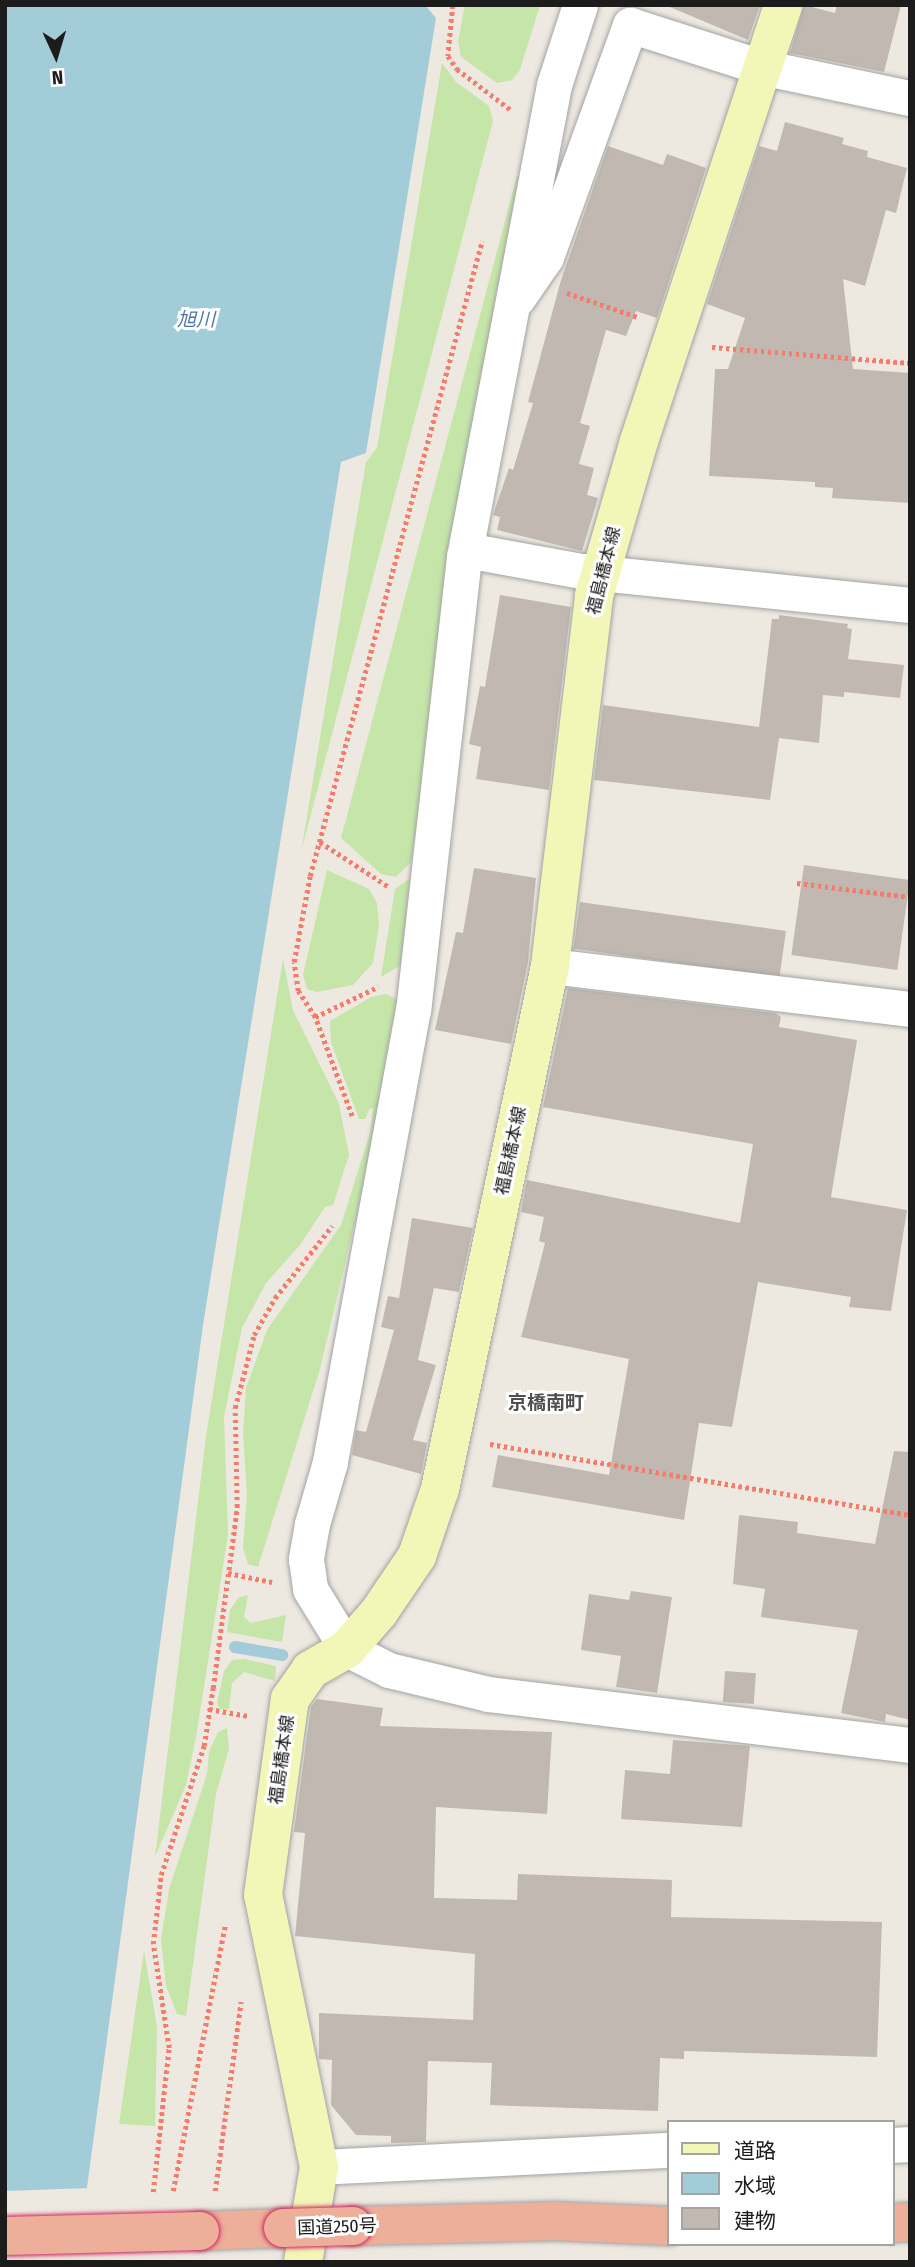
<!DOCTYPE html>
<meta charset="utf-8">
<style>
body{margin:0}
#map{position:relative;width:915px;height:2267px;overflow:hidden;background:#ede9e1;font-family:"Fira Sans Condensed","Noto Sans JP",sans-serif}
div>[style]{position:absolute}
.grass>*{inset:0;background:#c5e6a8}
.water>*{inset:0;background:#a3ccd9}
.pier>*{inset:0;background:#ede9e1}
.stream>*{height:12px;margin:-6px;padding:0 6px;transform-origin:6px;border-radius:6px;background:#a3ccd9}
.building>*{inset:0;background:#c1b9b1;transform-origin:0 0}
.path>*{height:4.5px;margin-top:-2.25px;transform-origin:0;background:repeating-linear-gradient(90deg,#f47c6b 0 3.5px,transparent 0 7px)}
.roads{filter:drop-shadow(0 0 2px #a3a3a3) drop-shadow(0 0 2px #a3a3a3)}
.minor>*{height:35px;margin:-17.5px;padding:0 17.5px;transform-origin:17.5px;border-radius:17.5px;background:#fff}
.secondary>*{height:38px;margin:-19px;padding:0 19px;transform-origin:19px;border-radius:19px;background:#f2f6b6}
.trunk>*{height:38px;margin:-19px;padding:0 19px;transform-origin:19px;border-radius:19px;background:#edae9a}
.bridges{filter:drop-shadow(0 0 2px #cf2a60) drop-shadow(0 0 2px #cf2a60)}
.trunk-bridge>*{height:38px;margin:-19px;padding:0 19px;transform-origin:19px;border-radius:19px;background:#edae9a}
span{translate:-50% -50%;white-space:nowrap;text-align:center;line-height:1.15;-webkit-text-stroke:6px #fff;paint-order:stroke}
.street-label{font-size:18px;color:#1c1c1c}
.water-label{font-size:19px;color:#4d78a6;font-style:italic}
.neighbourhood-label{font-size:19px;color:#4f4f4f;font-weight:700}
.frame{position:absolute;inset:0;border:7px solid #1c1c1c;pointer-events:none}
.legend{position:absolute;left:667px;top:2120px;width:228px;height:126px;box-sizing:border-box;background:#fff;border:2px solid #a4a4a4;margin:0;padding:9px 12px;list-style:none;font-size:21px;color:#1c1c1c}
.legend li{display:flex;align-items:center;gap:14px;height:35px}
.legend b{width:35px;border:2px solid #a4a4a4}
.north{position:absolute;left:21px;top:21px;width:70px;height:70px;-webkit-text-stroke:5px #fff;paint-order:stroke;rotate:176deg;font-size:19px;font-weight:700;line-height:28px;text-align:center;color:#1c1c1c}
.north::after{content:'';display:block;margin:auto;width:24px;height:32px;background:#1c1c1c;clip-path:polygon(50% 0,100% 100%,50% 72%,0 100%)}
</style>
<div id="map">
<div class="grass">
<div style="clip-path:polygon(465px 5px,540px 5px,520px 70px,512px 80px,497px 83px,461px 57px,458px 41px)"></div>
<div style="clip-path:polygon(442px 63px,456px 82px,489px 106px,493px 121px,301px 852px,366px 462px,377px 448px)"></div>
<div style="clip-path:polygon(517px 176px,522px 177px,411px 862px,396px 877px,381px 874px,341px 838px)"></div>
<div style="clip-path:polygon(327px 870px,369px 889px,377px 903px,379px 926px,373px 963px,353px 985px,317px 992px,307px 989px,303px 975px)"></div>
<div style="clip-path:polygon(410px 878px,401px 965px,381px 977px,395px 889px)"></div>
<div style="clip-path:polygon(283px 959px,293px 1010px,339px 1104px,349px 1155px,333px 1205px,325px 1207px,300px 1245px,266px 1283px,242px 1328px,224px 1417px,228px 1535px,196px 1737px,186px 1785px,155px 1857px,206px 1436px)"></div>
<div style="clip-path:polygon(386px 994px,398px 1000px,374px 1142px,320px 1369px,258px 1567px,248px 1564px,243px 1548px,247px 1495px,243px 1433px,246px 1388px,267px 1330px,341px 1225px,370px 1133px,373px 1109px,370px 1108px,365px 1119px,359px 1119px,331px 1042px,330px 1021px,371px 997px)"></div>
<div style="clip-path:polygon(248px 1595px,244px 1617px,251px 1623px,286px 1615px,282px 1642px,227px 1632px,230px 1610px,239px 1597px)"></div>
<div style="clip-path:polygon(244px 1659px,276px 1666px,275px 1681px,244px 1672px,232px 1683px,229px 1709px,220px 1709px,217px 1703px,224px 1671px,232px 1660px)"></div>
<div style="clip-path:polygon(227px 1728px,229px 1749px,216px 1794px,186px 2016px,177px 2014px,166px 1986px,161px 1940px,169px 1889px,207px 1774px,209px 1752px,218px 1732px)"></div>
<div style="clip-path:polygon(144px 1951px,157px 2027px,155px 2126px,119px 2124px)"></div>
</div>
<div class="water">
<div style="clip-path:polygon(5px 5px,425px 5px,436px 18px,366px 453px,341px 462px,203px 1325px,77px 2262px,5px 2262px)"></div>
</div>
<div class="pier">
<div style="clip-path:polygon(91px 2188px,81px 2262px,5px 2262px,5px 2191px)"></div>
</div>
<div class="stream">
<div style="left:235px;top:1647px;width:48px;rotate:9.7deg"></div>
</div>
<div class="building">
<div style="clip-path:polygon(665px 5px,760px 5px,748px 40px)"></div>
<div style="clip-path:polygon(804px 5px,835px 13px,837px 5px,901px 5px,884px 72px,790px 53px)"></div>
<div style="clip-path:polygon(785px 122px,844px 138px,842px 144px,868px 151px,867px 157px,907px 168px,896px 213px,886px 210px,865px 286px,843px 279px,853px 369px,910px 373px,910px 503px,832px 498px,833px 488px,815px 487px,815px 482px,709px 476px,715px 369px,728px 369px,745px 318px,707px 304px,759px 146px,777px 151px)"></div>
<div style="clip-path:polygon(608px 146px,663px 165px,667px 154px,706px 168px,657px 318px,636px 311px,626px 336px,606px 330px,580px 423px,590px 426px,579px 464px,594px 468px,587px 495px,598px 498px,582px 551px,497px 530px,500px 517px,493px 515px,509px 468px,513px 470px,533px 403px,528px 402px,561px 280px)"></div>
<div style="clip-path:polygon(500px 595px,571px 607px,549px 790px,476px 779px,481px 747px,469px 744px,480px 686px,485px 687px)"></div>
<div style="clip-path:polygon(779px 615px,848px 624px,847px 628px,852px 629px,848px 659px,904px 665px,900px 698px,844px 692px,844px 697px,823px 695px,819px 743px,779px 738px,770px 800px,594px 780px,603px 705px,759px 727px,772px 619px,779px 619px)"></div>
<div style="left:804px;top:865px;width:107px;height:91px;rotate:8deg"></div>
<div style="clip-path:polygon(474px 868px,536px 878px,528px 962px,511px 1044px,435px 1030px,456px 932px,463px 933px)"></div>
<div style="left:580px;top:902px;width:208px;height:47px;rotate:8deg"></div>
<div style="clip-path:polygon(568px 988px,775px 1013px,781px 1017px,779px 1027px,857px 1040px,831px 1197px,907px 1210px,891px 1311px,849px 1307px,851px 1297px,758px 1282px,732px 1427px,699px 1423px,684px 1520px,492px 1487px,498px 1455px,609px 1475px,629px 1359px,521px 1337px,545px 1243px,539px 1241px,544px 1217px,521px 1212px,527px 1180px,740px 1223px,753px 1144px,543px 1107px)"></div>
<div style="clip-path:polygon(412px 1218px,473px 1228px,459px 1292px,434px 1288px,418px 1360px,436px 1365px,413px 1440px,427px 1443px,421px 1474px,352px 1455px,356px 1430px,366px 1432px,394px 1330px,381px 1327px,388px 1296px,399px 1298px)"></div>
<div style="clip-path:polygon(894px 1451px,910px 1452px,910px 1720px,886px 1714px,885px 1722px,841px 1713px,858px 1630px,761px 1617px,765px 1589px,733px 1584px,739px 1515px,798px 1522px,797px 1533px,875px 1544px)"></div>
<div style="clip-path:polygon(631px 1591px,672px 1597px,657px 1693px,616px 1687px,621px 1656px,581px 1650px,589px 1594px,629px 1600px)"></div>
<div style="left:725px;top:1671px;width:31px;height:31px;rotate:4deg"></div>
<div style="clip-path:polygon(317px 1699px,383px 1708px,380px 1726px,552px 1732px,547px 1814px,436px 1807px,434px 1898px,517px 1900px,518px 1874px,672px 1880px,671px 1917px,882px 1922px,877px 2057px,684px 2051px,684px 2059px,660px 2058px,658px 2111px,490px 2105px,492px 2063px,428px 2061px,426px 2142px,391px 2143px,391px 2136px,356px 2135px,331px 2105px,332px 2060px,319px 2059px,319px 2013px,473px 2020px,475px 1954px,295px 1936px,305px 1833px,294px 1832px,311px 1707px)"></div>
<div style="clip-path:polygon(673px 1740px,750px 1746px,742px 1827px,621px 1819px,625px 1770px,670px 1774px)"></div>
</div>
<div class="path">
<div style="left:453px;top:5px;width:51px;rotate:95.6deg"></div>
<div style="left:448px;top:56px;width:16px;rotate:55deg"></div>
<div style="left:457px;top:69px;width:68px;rotate:37.2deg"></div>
<div style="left:567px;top:293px;width:75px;rotate:18.7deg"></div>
<div style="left:712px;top:347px;width:199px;rotate:4.6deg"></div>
<div style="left:320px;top:842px;width:82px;rotate:33.1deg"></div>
<div style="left:797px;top:883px;width:114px;rotate:7.1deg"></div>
<div style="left:315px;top:1017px;width:70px;rotate:-25.5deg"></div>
<div style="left:352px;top:1116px;width:106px;rotate:-110.5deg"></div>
<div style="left:315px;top:1017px;width:31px;rotate:-123deg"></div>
<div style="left:298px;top:991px;width:29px;rotate:-98deg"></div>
<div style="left:294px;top:962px;width:87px;rotate:-79.5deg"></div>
<div style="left:310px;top:876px;width:658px;rotate:-74.84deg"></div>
<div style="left:490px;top:1444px;width:426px;rotate:9.6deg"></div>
<div style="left:228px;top:1573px;width:45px;rotate:11.6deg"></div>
<div style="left:209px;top:1709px;width:40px;rotate:10deg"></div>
<div style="left:173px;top:2191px;width:271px;rotate:-78.9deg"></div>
<div style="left:215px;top:2191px;width:191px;rotate:-82.2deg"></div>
<div style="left:153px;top:2192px;width:145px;rotate:-83.7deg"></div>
<div style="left:169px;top:2048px;width:105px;rotate:-98.7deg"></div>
<div style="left:153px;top:1944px;width:69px;rotate:-83.4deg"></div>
<div style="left:161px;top:1875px;width:136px;rotate:-71.6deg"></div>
<div style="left:204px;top:1746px;width:59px;rotate:-81.2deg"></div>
<div style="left:213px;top:1688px;width:183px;rotate:-82.4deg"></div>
<div style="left:237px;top:1507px;width:99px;rotate:-91.2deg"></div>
<div style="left:235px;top:1408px;width:75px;rotate:-75.4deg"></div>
<div style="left:254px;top:1335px;width:43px;rotate:-60.4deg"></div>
<div style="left:275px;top:1298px;width:92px;rotate:-51.6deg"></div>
</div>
<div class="roads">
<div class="minor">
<div style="left:580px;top:5px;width:84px;rotate:108deg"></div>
<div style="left:554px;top:85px;width:481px;rotate:100.8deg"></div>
<div style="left:464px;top:557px;width:455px;rotate:96.4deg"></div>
<div style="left:413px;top:1009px;width:461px;rotate:100.4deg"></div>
<div style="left:330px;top:1462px;width:65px;rotate:106.2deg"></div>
<div style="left:312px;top:1524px;width:36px;rotate:100deg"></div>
<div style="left:306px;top:1559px;width:30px;rotate:82deg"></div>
<div style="left:310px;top:1589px;width:70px;rotate:58.3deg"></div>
<div style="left:347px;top:1649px;width:47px;rotate:26.6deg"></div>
<div style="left:389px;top:1670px;width:102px;rotate:13.6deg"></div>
<div style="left:488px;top:1694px;width:425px;rotate:6.9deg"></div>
<div style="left:517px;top:299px;width:51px;rotate:-55.4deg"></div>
<div style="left:546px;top:257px;width:247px;rotate:-70.1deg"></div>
<div style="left:630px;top:25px;width:138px;rotate:17.8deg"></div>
<div style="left:761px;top:67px;width:152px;rotate:11.8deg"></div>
<div style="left:466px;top:550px;width:117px;rotate:10.3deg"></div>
<div style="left:581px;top:571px;width:331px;rotate:5.9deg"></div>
<div style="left:550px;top:966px;width:363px;rotate:6.8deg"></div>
<div style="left:892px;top:2145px;width:18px;rotate:-3deg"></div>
<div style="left:319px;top:2167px;width:349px;rotate:-2.8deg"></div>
</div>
<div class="secondary">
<div style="left:303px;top:2262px;width:96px;rotate:-80.4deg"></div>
<div style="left:319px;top:2167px;width:278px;rotate:-101.6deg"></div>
<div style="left:263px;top:1895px;width:198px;rotate:-82.2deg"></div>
<div style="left:290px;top:1699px;width:35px;rotate:-55deg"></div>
<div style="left:310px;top:1670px;width:43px;rotate:-29.6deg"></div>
<div style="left:347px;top:1649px;width:49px;rotate:-49.1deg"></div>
<div style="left:379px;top:1612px;width:68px;rotate:-55.8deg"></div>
<div style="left:417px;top:1556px;width:71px;rotate:-71.1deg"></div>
<div style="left:440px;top:1489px;width:534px;rotate:-78.12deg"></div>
<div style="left:550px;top:966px;width:373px;rotate:-83.2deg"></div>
<div style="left:594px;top:596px;width:161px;rotate:-73.8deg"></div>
<div style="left:639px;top:441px;width:459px;rotate:-71.7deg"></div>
</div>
<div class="trunk">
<div style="left:892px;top:2223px;width:18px;rotate:-3deg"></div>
<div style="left:353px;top:2226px;width:199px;rotate:-1.4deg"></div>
<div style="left:552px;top:2221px;width:116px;rotate:2.5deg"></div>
<div style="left:200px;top:2231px;width:83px;rotate:-2.1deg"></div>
</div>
</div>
<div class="bridges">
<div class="trunk-bridge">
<div style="left:283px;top:2228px;width:70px;rotate:-1.6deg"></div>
<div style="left:5px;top:2236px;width:195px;rotate:-1.5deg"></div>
</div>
</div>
<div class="street-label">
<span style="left:604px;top:571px;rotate:-76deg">福島橋本線</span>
<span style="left:511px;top:1151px;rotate:-78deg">福島橋本線</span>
<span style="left:282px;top:1760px;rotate:-82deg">福島橋本線</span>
<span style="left:337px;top:2227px;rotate:-2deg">国道250号</span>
</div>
<div class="water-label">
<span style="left:196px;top:320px">旭川</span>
</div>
<div class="neighbourhood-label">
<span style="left:546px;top:1403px">京橋南町</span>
</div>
<div class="frame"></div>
<ul class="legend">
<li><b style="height:9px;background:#f2f6b6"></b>道路</li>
<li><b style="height:19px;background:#a3ccd9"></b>水域</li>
<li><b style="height:19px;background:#c1b9b1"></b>建物</li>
</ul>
<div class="north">N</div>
</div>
